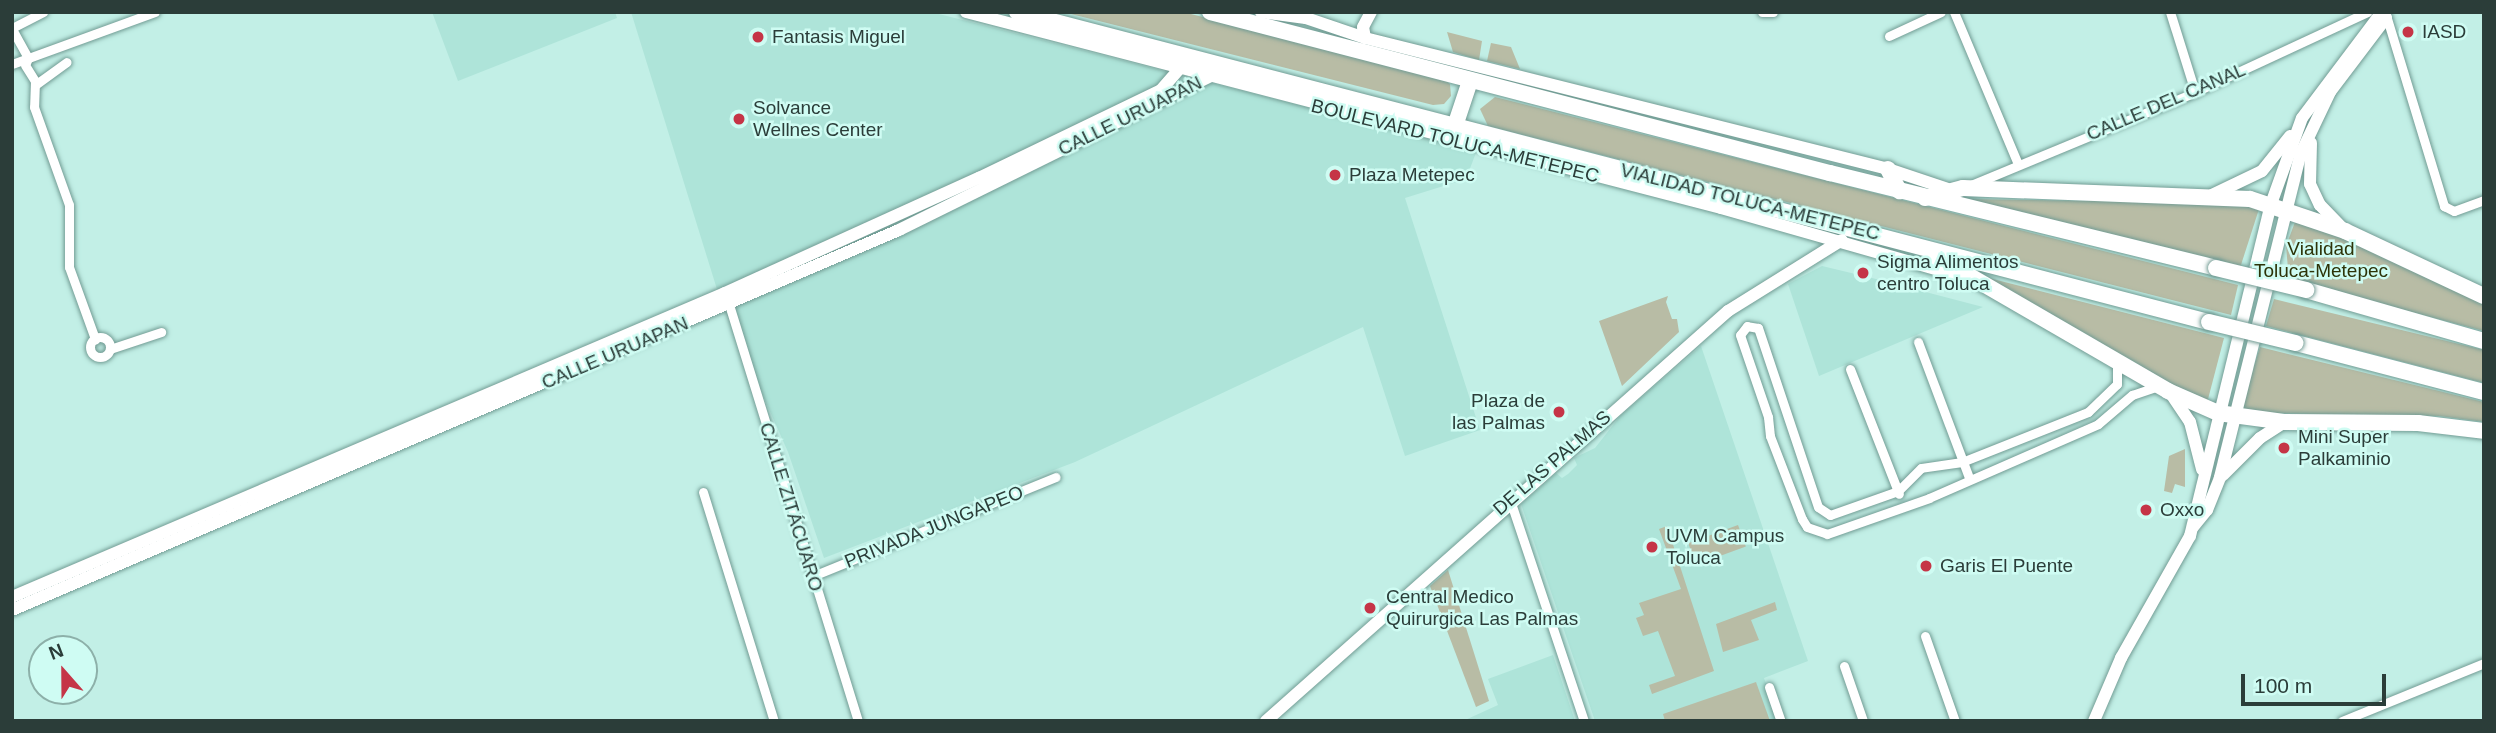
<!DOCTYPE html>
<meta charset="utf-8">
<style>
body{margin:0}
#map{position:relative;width:2496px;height:733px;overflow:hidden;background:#c2efe6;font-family:Helvetica,sans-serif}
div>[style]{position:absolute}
.built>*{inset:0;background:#aee4d9}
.green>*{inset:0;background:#b8bca5;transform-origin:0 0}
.roads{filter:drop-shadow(0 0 2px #729c94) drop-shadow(0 0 2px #729c94)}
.street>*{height:9px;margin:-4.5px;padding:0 4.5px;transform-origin:4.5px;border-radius:4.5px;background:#fff}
.street>.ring{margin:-4.5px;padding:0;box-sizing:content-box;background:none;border:9px solid #fff;border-radius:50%}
.secondary>*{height:12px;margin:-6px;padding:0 6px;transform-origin:6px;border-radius:6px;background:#fff}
.highway>*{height:16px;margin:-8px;padding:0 8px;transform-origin:8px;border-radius:8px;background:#fff}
.bridges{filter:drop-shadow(0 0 2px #729c94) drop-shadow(0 0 2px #729c94)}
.highway-bridge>*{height:16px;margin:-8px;padding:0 8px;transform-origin:8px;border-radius:8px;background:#fff}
.dots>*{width:19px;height:19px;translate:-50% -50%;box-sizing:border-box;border:4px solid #cffcf3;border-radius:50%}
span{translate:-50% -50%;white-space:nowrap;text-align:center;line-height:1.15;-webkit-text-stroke:5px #cffcf3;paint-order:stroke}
.poi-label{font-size:19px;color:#2b3d39}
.left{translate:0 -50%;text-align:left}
.right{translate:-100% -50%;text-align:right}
.street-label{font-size:19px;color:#2b3d39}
.park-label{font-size:19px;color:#2d3308}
.frame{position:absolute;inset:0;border:14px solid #2b3d39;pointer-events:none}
.north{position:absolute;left:28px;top:635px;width:70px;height:70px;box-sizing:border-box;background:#cffcf3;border:2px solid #8db0a9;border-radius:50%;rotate:339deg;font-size:19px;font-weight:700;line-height:28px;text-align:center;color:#2b3d39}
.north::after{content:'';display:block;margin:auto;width:24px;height:32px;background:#c53547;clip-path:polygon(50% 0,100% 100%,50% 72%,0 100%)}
.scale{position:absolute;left:2241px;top:674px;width:145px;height:32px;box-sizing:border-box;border:4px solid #2b3d39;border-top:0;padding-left:9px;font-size:21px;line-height:24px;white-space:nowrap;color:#2b3d39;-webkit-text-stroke:5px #cffcf3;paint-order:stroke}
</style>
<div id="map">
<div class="built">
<div style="clip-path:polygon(432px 12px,615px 12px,617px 18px,458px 81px)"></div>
<div style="clip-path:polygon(631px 12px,931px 12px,1477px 150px,1466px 179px,1405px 198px,1480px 430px,1405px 456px,1363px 327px,1075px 462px,824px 558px,788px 452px,720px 299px)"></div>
<div style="clip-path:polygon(1822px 266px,1872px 278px,1983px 307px,1819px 376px,1788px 284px)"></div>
<div style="clip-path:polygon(1701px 346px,1808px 661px,1764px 678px,1779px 721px,1595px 721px,1521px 504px,1556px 473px,1562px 478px,1568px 474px,1577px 465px,1574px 458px,1595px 448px,1621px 415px)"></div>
<div style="clip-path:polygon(1553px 655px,1575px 721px,1463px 721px,1498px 705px,1488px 679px)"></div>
</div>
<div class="green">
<div style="clip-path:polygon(1063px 12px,1183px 12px,1440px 77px,1450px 84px,1451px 96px,1444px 104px,1433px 105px)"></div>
<div style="clip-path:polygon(1447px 32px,1482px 41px,1479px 60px,1453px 52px)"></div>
<div style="clip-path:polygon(1491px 43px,1511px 47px,1520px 69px,1487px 61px)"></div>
<div style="clip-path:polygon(1495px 97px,2238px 285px,2231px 315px,1488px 126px,1480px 109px)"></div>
<div style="clip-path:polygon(1964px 199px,2236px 203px,2259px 209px,2240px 268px)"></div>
<div style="clip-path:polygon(2295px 222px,2327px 231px,2484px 303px,2484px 331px,2289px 280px,2286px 246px)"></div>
<div style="clip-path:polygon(1977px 275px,2224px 338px,2207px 403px,2197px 399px)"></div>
<div style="clip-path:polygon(1668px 296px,1666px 302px,1672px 319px,1677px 319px,1679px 332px,1622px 386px,1599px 321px)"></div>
<div style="clip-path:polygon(2274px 299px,2484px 350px,2484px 383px,2266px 326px)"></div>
<div style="clip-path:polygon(2260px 347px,2484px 402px,2484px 422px,2439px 416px,2253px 413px,2241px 408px)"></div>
<div style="clip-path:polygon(2185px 449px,2185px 487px,2175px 484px,2172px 493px,2164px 491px,2169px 456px)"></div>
<div style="left:1738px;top:525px;width:23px;height:53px;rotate:70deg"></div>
<div style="clip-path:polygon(1667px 526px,1714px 671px,1652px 694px,1649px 685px,1675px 676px,1658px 631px,1643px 636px,1636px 618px,1644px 615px,1639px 603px,1681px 589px,1659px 529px)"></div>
<div style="clip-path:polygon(1448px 570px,1489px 701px,1476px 707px,1430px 586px)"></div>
<div style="clip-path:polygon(1775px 602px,1777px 610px,1751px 620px,1759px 640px,1723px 652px,1716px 624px)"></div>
<div style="clip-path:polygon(1756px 682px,1770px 721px,1665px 721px,1663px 714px)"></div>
</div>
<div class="roads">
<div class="street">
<div style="left:1762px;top:12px;width:11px"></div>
<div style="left:1954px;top:12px;width:165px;rotate:67.2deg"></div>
<div style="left:2170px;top:12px;width:84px;rotate:72.6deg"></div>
<div style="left:2386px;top:15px;width:200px;rotate:73.1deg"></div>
<div style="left:2444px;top:206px;width:11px;rotate:27deg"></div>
<div style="left:2454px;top:211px;width:32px;rotate:-20deg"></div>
<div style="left:12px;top:28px;width:35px;rotate:-27deg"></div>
<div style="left:12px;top:29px;width:33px;rotate:61deg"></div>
<div style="left:28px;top:58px;width:5px;rotate:112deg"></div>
<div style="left:1889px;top:36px;width:57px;rotate:-24.8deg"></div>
<div style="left:12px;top:64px;width:152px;rotate:-20deg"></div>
<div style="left:25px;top:65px;width:19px;rotate:58deg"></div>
<div style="left:35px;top:81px;width:26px;rotate:92deg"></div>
<div style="left:34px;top:107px;width:104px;rotate:70.3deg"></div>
<div style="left:69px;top:205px;width:62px;rotate:90deg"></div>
<div style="left:69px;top:267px;width:77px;rotate:70.1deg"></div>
<div style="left:35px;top:85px;width:39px;rotate:-36deg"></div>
<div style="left:1971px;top:185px;width:243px;rotate:-22.5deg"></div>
<div style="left:2195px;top:92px;width:190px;rotate:-24.9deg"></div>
<div style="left:727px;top:298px;width:443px;rotate:72.8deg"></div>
<div class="ring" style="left:90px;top:337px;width:11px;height:11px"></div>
<div style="left:1918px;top:342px;width:145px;rotate:69.4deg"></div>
<div style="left:110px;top:349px;width:54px;rotate:-18.4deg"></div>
<div style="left:2117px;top:361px;width:23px;rotate:90deg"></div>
<div style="left:2117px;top:384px;width:40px;rotate:136deg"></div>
<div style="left:2088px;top:412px;width:136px;rotate:158.4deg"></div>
<div style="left:1962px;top:462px;width:41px;rotate:171.7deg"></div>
<div style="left:1921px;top:468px;width:33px;rotate:135deg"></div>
<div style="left:1898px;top:491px;width:72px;rotate:160.6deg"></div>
<div style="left:1830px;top:515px;width:14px;rotate:-146deg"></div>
<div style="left:1818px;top:507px;width:189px;rotate:-108.5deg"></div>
<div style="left:1758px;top:328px;width:11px;rotate:-170deg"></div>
<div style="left:1747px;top:326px;width:11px;rotate:128deg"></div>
<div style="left:1740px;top:335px;width:87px;rotate:71.1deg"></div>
<div style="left:1768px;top:417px;width:19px;rotate:84deg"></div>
<div style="left:1770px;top:436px;width:89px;rotate:68.9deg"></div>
<div style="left:1802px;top:519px;width:9px;rotate:58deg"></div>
<div style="left:1807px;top:527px;width:21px;rotate:19deg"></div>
<div style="left:1827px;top:534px;width:108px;rotate:-19.4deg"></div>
<div style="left:1929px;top:498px;width:184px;rotate:-23.6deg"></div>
<div style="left:2098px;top:424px;width:45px;rotate:-40.5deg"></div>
<div style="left:2132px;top:395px;width:28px;rotate:-19deg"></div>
<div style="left:1850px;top:369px;width:134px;rotate:68.6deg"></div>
<div style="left:703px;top:492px;width:240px;rotate:72.8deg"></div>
<div style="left:1510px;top:500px;width:233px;rotate:71.5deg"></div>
<div style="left:813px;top:576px;width:262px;rotate:-22.2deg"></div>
<div style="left:1925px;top:636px;width:90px;rotate:70.6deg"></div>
<div style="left:1844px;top:666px;width:58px;rotate:70.9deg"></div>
<div style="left:1769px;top:687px;width:36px;rotate:71deg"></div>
<div style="left:2342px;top:721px;width:153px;rotate:-22.2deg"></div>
</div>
<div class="secondary">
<div style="left:966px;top:12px;width:780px;rotate:14.55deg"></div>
<div style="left:1721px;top:208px;width:252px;rotate:15.9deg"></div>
<div style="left:1261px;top:12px;width:45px;rotate:7.6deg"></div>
<div style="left:1306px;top:18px;width:62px;rotate:18.7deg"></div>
<div style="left:1365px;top:38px;width:539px;rotate:14.06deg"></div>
<div style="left:1888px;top:169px;width:63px;rotate:18.4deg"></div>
<div style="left:1365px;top:38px;width:11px;rotate:-100deg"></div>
<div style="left:1363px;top:27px;width:17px;rotate:-62deg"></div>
<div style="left:2311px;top:143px;width:41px;rotate:91.4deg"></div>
<div style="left:2310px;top:184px;width:23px;rotate:65deg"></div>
<div style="left:2320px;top:205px;width:32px;rotate:46deg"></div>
<div style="left:2212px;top:195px;width:55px;rotate:-25.6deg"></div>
<div style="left:2262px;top:171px;width:45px;rotate:-51.3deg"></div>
<div style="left:2169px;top:391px;width:37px;rotate:56deg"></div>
<div style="left:2190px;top:422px;width:49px;rotate:75.7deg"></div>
<div style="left:2223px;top:475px;width:52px;rotate:-45deg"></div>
<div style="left:2260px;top:438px;width:30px;rotate:-33deg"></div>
<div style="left:2193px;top:527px;width:22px;rotate:-51deg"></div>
<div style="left:2207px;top:510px;width:35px;rotate:-68deg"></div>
<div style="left:2220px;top:477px;width:334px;rotate:-76deg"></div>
<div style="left:2301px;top:153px;width:68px;rotate:-64.6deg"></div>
<div style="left:2330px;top:92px;width:93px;rotate:-52.9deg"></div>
<div style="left:12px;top:597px;width:775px;rotate:-23.09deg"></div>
<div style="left:725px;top:293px;width:279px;rotate:-24.4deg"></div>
<div style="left:979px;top:178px;width:202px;rotate:-25.8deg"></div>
<div style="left:1161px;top:90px;width:28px;rotate:-49deg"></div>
<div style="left:12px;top:610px;width:965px;rotate:-23.19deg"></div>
<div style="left:899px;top:230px;width:346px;rotate:-26.3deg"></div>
<div style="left:1266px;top:721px;width:618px;rotate:-41.59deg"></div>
<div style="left:1728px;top:311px;width:134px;rotate:-31.9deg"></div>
<div style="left:2094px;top:721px;width:69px;rotate:-66.8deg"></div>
<div style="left:2121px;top:658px;width:140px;rotate:-60.5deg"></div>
<div style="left:2190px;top:536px;width:342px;rotate:-76.3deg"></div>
<div style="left:2271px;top:204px;width:91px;rotate:-70.2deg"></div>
<div style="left:2302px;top:118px;width:133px;rotate:-53deg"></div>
</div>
<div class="highway">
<div style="left:1017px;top:12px;width:1232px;rotate:14.58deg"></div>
<div style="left:1210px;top:12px;width:641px;rotate:14.56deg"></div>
<div style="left:1830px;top:173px;width:398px;rotate:13.8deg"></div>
<div style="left:1455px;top:126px;width:47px;rotate:-71.6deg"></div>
<div style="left:1888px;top:169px;width:25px;rotate:63deg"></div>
<div style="left:1925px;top:198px;width:39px;rotate:-15deg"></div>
<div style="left:1963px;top:188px;width:287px;rotate:2.2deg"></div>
<div style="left:2250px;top:199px;width:100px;rotate:18.6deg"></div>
<div style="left:2345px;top:231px;width:153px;rotate:25.1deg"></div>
<div style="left:1937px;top:257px;width:267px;rotate:30.1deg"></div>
<div style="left:2168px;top:391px;width:55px;rotate:23.7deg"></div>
<div style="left:2218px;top:413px;width:68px;rotate:7.7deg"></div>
<div style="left:2285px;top:422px;width:133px;rotate:0.4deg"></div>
<div style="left:2418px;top:423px;width:66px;rotate:6.9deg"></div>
<div style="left:2306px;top:290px;width:185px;rotate:16deg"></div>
<div style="left:2296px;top:343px;width:194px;rotate:14.6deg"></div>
</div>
</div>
<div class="bridges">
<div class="highway-bridge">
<div style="left:2216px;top:268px;width:93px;rotate:13.7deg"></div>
<div style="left:2209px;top:322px;width:89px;rotate:13.6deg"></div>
</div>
</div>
<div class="dots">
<div style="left:2408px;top:32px;background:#c53547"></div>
<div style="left:758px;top:37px;background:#c53547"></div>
<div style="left:739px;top:119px;background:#c53547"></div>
<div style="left:1335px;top:175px;background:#c53547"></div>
<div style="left:1863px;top:273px;background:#c53547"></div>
<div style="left:1559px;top:412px;background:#c53547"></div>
<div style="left:2284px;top:448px;background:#c53547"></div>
<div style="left:2146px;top:510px;background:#c53547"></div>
<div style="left:1652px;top:547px;background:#c53547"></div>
<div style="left:1926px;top:566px;background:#c53547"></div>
<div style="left:1370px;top:608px;background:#c53547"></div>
</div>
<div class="poi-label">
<span class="left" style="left:2422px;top:32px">IASD</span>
<span class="left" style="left:772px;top:37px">Fantasis Miguel</span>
<span class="left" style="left:753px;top:119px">Solvance<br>Wellnes Center</span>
<span class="left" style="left:1349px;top:175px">Plaza Metepec</span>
<span class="left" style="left:1877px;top:273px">Sigma Alimentos<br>centro Toluca</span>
<span class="right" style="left:1545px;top:412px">Plaza de<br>las Palmas</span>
<span class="left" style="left:2298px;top:448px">Mini Super<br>Palkaminio</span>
<span class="left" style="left:2160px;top:510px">Oxxo</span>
<span class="left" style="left:1666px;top:547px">UVM Campus<br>Toluca</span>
<span class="left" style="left:1940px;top:566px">Garis El Puente</span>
<span class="left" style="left:1386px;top:608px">Central Medico<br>Quirurgica Las Palmas</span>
</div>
<div class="street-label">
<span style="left:2166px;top:102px;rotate:-23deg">CALLE DEL CANAL</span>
<span style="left:1130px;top:116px;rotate:-26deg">CALLE URUAPAN</span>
<span style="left:1455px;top:141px;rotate:14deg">BOULEVARD TOLUCA-METEPEC</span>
<span style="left:1750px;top:202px;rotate:14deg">VIALIDAD TOLUCA-METEPEC</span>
<span style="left:615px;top:353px;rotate:-23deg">CALLE URUAPAN</span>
<span style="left:1552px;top:463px;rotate:-41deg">DE LAS PALMAS</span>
<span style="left:791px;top:507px;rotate:73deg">CALLE ZITÁCUARO</span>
<span style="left:934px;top:527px;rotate:-22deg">PRIVADA JUNGAPEO</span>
</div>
<div class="park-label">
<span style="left:2321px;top:260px">Vialidad<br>Toluca-Metepec</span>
</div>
<div class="frame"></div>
<div class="north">N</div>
<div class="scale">100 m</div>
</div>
